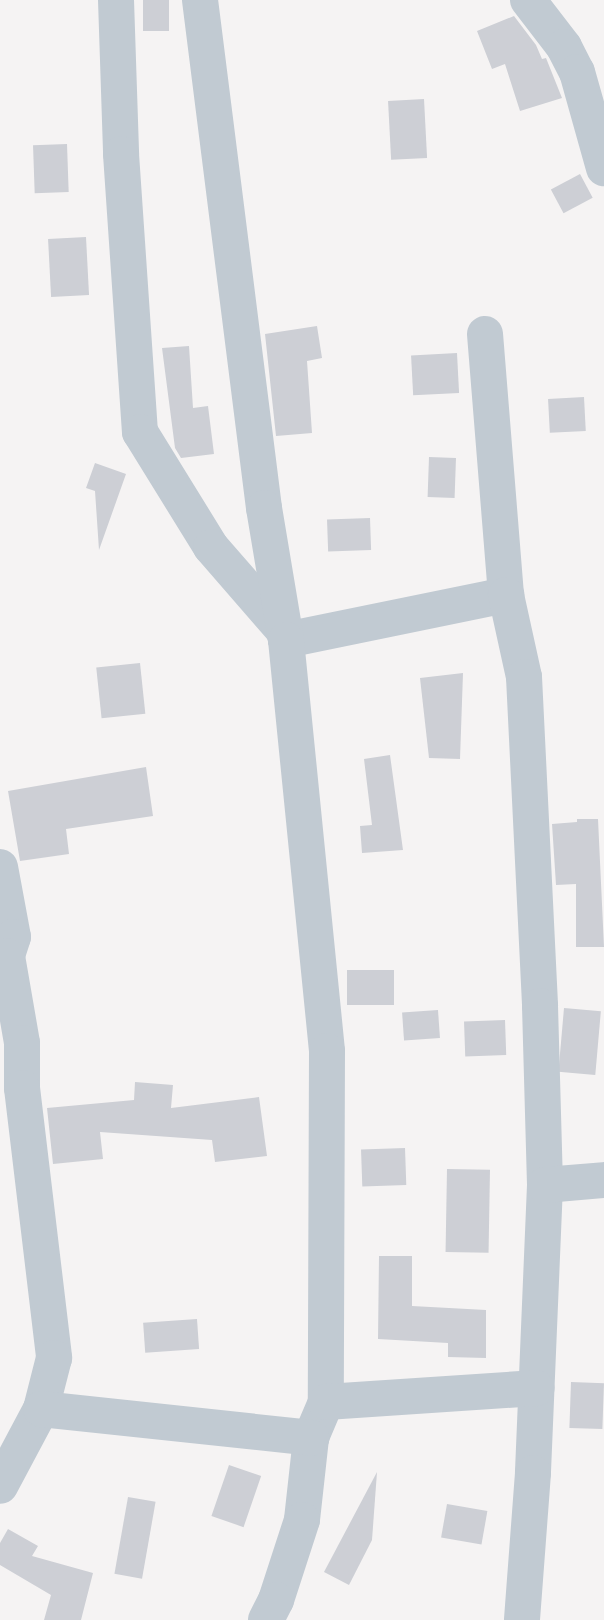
<!DOCTYPE html>
<style>
body{margin:0}
#map{position:relative;width:604px;height:1620px;overflow:hidden;background:#f5f3f3;font-family:Helvetica,sans-serif}
div>[style]{position:absolute}
.building>*{inset:0;background:#cdcfd5;transform-origin:0 0}
.minor>*{height:36px;margin:-18px;padding:0 18px;transform-origin:18px;border-radius:18px;background:#c1cad2}
span{translate:-50% -50%;white-space:nowrap;text-align:center;line-height:1.15;-webkit-text-stroke:7px #fff;paint-order:stroke}
</style>
<div id="map">
<div class="building">
<div style="left:143px;top:0;width:26px;height:31px"></div>
<div style="clip-path:polygon(514px 16px,536px 45px,542px 59px,546px 58px,562px 98px,520px 111px,505px 64px,492px 69px,477px 31px)"></div>
<div style="left:424px;top:99px;width:59px;height:36px;rotate:87deg"></div>
<div style="left:67px;top:144px;width:48px;height:34px;rotate:88deg"></div>
<div style="left:580px;top:174px;width:27px;height:33px;rotate:62deg"></div>
<div style="left:86px;top:237px;width:58px;height:38px;rotate:87deg"></div>
<div style="clip-path:polygon(317px 326px,322px 358px,307px 361px,312px 433px,276px 436px,265px 334px)"></div>
<div style="clip-path:polygon(189px 346px,193px 408px,208px 406px,214px 454px,181px 458px,175px 448px,162px 348px)"></div>
<div style="left:457px;top:353px;width:40px;height:46px;rotate:87deg"></div>
<div style="left:584px;top:397px;width:34px;height:36px;rotate:87deg"></div>
<div style="left:429px;top:457px;width:27px;height:40px;rotate:2deg"></div>
<div style="clip-path:polygon(95px 463px,126px 474px,99px 550px,95px 491px,86px 488px)"></div>
<div style="left:370px;top:518px;width:32px;height:43px;rotate:88deg"></div>
<div style="left:140px;top:663px;width:51px;height:44px;rotate:84deg"></div>
<div style="clip-path:polygon(463px 673px,460px 759px,429px 758px,420px 678px)"></div>
<div style="clip-path:polygon(390px 755px,403px 850px,362px 853px,360px 826px,372px 825px,364px 759px)"></div>
<div style="clip-path:polygon(146px 767px,153px 816px,66px 829px,69px 854px,20px 861px,8px 791px)"></div>
<div style="clip-path:polygon(577px 819px,598px 819px,604px 947px,576px 947px,576px 884px,556px 885px,552px 824px,577px 822px)"></div>
<div style="left:347px;top:970px;width:47px;height:35px"></div>
<div style="left:564px;top:1008px;width:37px;height:64px;rotate:5deg"></div>
<div style="left:438px;top:1010px;width:28px;height:36px;rotate:86deg"></div>
<div style="left:505px;top:1020px;width:35px;height:41px;rotate:88deg"></div>
<div style="clip-path:polygon(135px 1082px,173px 1085px,171px 1108px,259px 1097px,267px 1156px,215px 1162px,212px 1140px,100px 1132px,103px 1159px,53px 1164px,47px 1108px,134px 1100px)"></div>
<div style="left:405px;top:1148px;width:37px;height:44px;rotate:88deg"></div>
<div style="left:447px;top:1169px;width:43px;height:83px;rotate:1deg"></div>
<div style="clip-path:polygon(379px 1256px,412px 1256px,412px 1306px,486px 1310px,486px 1358px,448px 1357px,448px 1343px,378px 1339px)"></div>
<div style="left:197px;top:1319px;width:30px;height:54px;rotate:86deg"></div>
<div style="left:571px;top:1382px;width:33px;height:46px;rotate:2deg"></div>
<div style="left:229px;top:1465px;width:34px;height:54px;rotate:19deg"></div>
<div style="clip-path:polygon(377px 1472px,372px 1540px,349px 1585px,324px 1572px)"></div>
<div style="left:128px;top:1497px;width:28px;height:78px;rotate:10deg"></div>
<div style="left:447px;top:1504px;width:41px;height:34px;rotate:10deg"></div>
<div style="clip-path:polygon(8px 1529px,38px 1546px,32px 1556px,93px 1573px,81px 1620px,44px 1620px,51px 1595px,0 1565px,0 1543px)"></div>
</div>
<div class="minor">
<div style="left:116px;top:0;width:154px;rotate:88.1deg"></div>
<div style="left:121px;top:154px;width:279px;rotate:86.1deg"></div>
<div style="left:140px;top:432px;width:135px;rotate:58.3deg"></div>
<div style="left:211px;top:547px;width:111px;rotate:49deg"></div>
<div style="left:284px;top:631px;width:9px;rotate:77deg"></div>
<div style="left:286px;top:640px;width:225px;rotate:-11.6deg"></div>
<div style="left:200px;top:0;width:512px;rotate:82.82deg"></div>
<div style="left:264px;top:508px;width:134px;rotate:80.5deg"></div>
<div style="left:286px;top:640px;width:413px;rotate:84.3deg"></div>
<div style="left:327px;top:1051px;width:351px;rotate:90.2deg"></div>
<div style="left:326px;top:1402px;width:39px;rotate:113deg"></div>
<div style="left:311px;top:1438px;width:82px;rotate:96.3deg"></div>
<div style="left:302px;top:1520px;width:84px;rotate:108deg"></div>
<div style="left:276px;top:1600px;width:22px;rotate:117deg"></div>
<div style="left:528px;top:0;width:59px;rotate:52.5deg"></div>
<div style="left:564px;top:47px;width:28px;rotate:63deg"></div>
<div style="left:577px;top:72px;width:100px;rotate:74.3deg"></div>
<div style="left:485px;top:334px;width:262px;rotate:85.4deg"></div>
<div style="left:506px;top:595px;width:84px;rotate:77.6deg"></div>
<div style="left:524px;top:677px;width:329px;rotate:87.2deg"></div>
<div style="left:540px;top:1006px;width:179px;rotate:88.4deg"></div>
<div style="left:545px;top:1185px;width:288px;rotate:92.4deg"></div>
<div style="left:533px;top:1473px;width:147px;rotate:94.3deg"></div>
<div style="left:0;top:867px;width:71px;rotate:79.5deg"></div>
<div style="left:13px;top:937px;width:20px;rotate:108deg"></div>
<div style="left:7px;top:956px;width:88px;rotate:80.2deg"></div>
<div style="left:22px;top:1043px;width:45px;rotate:90deg"></div>
<div style="left:22px;top:1088px;width:272px;rotate:83.2deg"></div>
<div style="left:54px;top:1358px;width:53px;rotate:104.3deg"></div>
<div style="left:41px;top:1409px;width:87px;rotate:118deg"></div>
<div style="left:545px;top:1185px;width:59px;rotate:-4.8deg"></div>
<div style="left:326px;top:1402px;width:211px;rotate:-3.8deg"></div>
<div style="left:41px;top:1409px;width:272px;rotate:6.1deg"></div>
</div>
</div>
